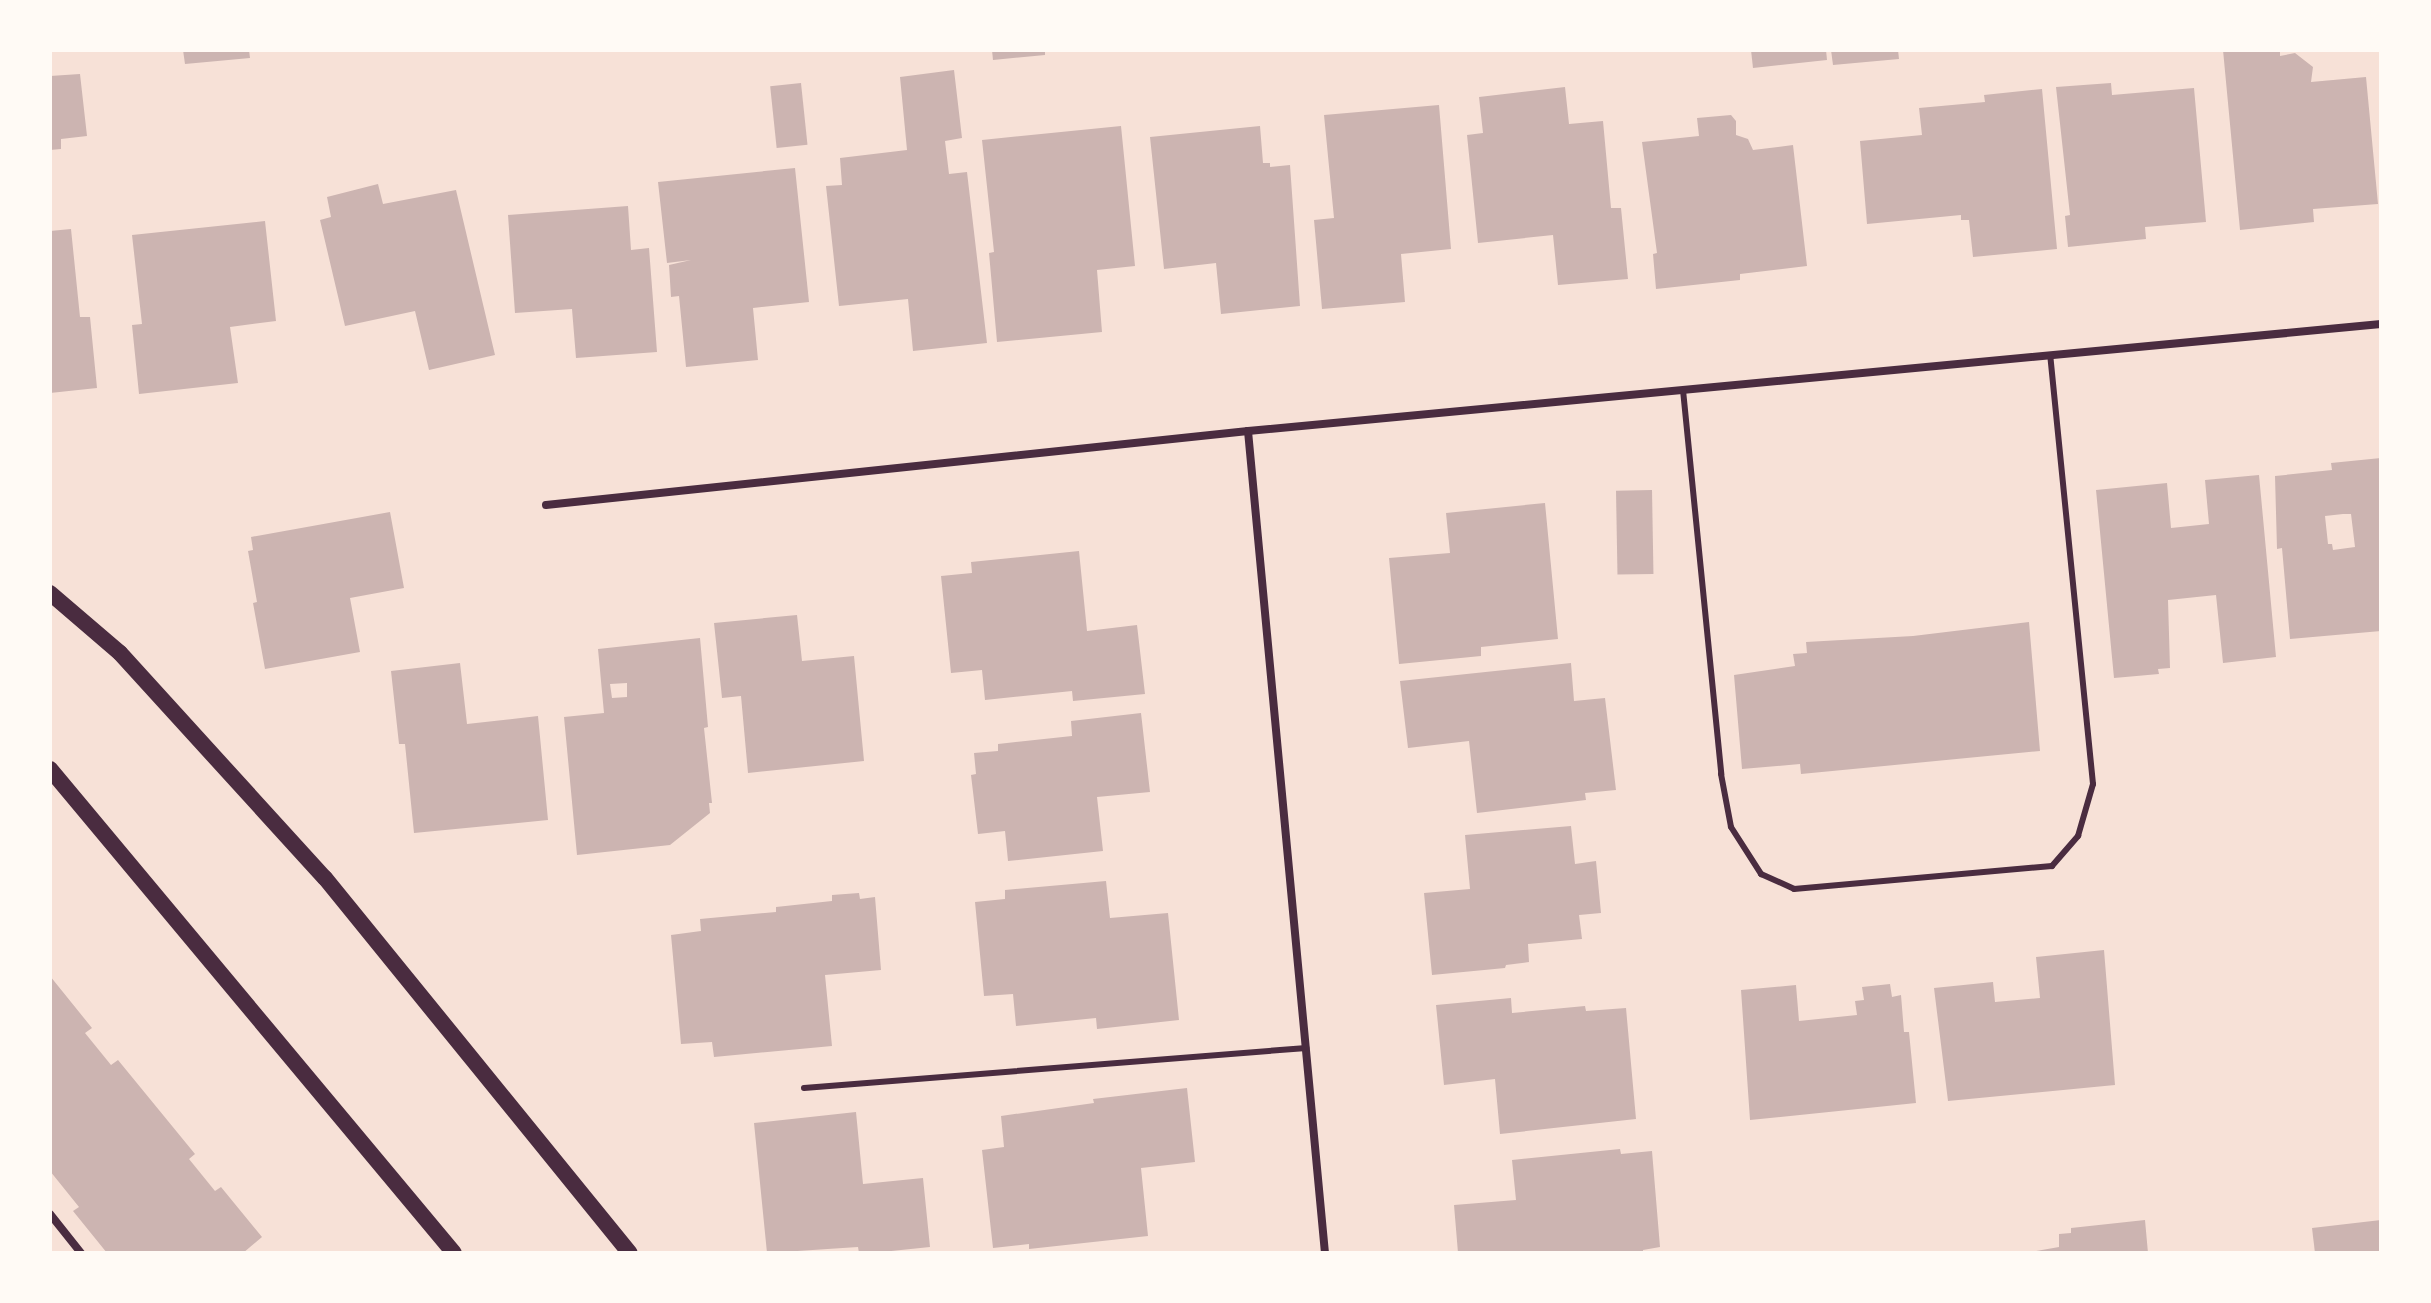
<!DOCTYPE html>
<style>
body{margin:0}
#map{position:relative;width:2431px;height:1303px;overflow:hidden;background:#f7e1d7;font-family:"Exo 2",sans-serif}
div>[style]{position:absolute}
.building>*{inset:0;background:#ccb4b1;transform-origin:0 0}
.service>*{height:6px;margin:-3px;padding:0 3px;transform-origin:3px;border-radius:3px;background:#4a2c40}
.minor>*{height:8px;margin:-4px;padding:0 4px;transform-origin:4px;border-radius:4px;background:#4a2c40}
.secondary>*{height:16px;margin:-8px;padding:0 8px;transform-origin:8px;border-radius:8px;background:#4a2c40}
span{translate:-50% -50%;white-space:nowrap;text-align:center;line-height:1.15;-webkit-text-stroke:6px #fffaf5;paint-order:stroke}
.frame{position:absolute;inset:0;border:52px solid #fffaf5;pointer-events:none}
</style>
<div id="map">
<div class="building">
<div style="clip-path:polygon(183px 50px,249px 50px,250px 58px,185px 64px)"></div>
<div style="clip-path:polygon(992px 50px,1045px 50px,1045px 55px,993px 60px)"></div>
<div style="clip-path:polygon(1751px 50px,1826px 50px,1827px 60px,1753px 68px)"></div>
<div style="clip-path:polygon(1831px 50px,1898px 50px,1899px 59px,1833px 65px)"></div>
<div style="clip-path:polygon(2223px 50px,2280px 50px,2280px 56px,2295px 53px,2313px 67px,2311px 82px,2366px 77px,2378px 204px,2313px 209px,2314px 222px,2240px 230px)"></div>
<div style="clip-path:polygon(954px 70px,962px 138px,945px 141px,949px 174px,967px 172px,987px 343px,913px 351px,908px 299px,839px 306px,826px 186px,842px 185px,840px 158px,907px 150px,900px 77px)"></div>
<div style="clip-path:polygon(80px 74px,87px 136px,61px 139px,61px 149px,50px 150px,50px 76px)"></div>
<div style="left:801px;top:83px;width:62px;height:31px;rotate:84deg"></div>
<div style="clip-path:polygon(2111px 83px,2112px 95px,2194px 88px,2206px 222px,2145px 227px,2146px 239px,2068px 247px,2065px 216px,2070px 215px,2056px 87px)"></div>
<div style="clip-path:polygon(1565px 87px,1569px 124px,1603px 121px,1611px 208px,1621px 208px,1628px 279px,1558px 285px,1553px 235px,1478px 243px,1467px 135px,1483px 133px,1479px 97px)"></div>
<div style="clip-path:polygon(2042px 89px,2057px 249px,1973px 257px,1969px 220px,1961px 220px,1961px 215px,1867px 224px,1860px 141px,1922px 135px,1919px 108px,1985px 102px,1984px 95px)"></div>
<div style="clip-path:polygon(1439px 105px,1451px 249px,1401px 254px,1405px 302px,1322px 309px,1314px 220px,1334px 218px,1324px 115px)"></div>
<div style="clip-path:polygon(1731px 115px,1736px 121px,1736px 135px,1748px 139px,1753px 150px,1793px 145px,1807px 266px,1740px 274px,1740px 280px,1656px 289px,1653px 254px,1657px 253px,1642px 142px,1699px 136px,1697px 118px)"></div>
<div style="clip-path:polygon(1121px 126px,1135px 266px,1097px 270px,1102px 332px,997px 342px,989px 253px,994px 252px,982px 140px)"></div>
<div style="clip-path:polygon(1260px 126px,1263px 163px,1270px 163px,1270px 167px,1290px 165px,1300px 306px,1221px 314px,1216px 263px,1164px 269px,1150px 137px)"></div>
<div style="clip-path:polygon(795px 168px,809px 302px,753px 308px,758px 360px,686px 367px,679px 296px,671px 297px,669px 265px,691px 260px,667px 263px,658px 182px)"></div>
<div style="clip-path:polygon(378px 184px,383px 204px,456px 190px,495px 355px,429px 370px,415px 311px,345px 326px,320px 220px,331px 217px,327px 197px)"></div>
<div style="clip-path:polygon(628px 206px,631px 250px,649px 248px,657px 352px,576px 358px,572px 309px,515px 313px,508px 215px)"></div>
<div style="clip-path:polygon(265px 221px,276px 321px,230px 327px,238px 383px,139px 394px,132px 325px,142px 324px,132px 235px)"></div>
<div style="clip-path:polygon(71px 229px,80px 317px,90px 317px,97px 388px,50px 393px,50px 231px)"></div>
<div style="clip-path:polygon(evenodd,2381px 458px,2381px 631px,2290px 639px,2282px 548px,2277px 549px,2275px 476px,2332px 470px,2331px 463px,2381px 458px,2343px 514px,2351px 514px,2355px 547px,2333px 550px,2332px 544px,2328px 544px,2325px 516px,2343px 514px)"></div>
<div style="clip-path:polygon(2259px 475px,2276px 657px,2223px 663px,2216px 595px,2168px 600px,2170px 668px,2158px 669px,2159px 674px,2114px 678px,2096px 490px,2167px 483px,2171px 528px,2209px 524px,2205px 480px)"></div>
<div style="left:1652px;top:490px;width:84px;height:36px;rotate:89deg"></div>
<div style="clip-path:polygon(1545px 503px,1558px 639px,1481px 647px,1481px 656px,1399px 664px,1389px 558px,1450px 553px,1446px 513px)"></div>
<div style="clip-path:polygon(390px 512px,404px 588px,350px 598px,360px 652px,265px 669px,253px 603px,257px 602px,248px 551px,253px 550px,251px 537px)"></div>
<div style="clip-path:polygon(1079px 551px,1087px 631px,1137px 625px,1145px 694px,1073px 701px,1072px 691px,985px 700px,982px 670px,951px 673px,941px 576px,972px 573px,971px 562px)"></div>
<div style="clip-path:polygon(797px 615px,802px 661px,854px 656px,864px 761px,748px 773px,741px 696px,722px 698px,714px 623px)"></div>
<div style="clip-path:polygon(2029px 622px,2040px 751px,1801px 774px,1800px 764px,1742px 769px,1734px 675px,1795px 666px,1793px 654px,1807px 653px,1806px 642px,1913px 636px)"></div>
<div style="clip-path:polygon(evenodd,700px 638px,708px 727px,704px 728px,712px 803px,709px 803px,710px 813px,670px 845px,577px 855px,564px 717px,604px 713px,598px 649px,700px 638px,627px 683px,627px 697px,612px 698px,610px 684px,627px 683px)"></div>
<div style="clip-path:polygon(460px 663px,467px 724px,538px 716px,548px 820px,414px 833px,405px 744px,399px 744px,391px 671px)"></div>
<div style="clip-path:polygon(1571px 663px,1574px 701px,1605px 698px,1616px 790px,1585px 793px,1586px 800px,1477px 813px,1469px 741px,1408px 748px,1400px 681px)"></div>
<div style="clip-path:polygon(1141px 713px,1150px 792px,1097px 797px,1103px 851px,1008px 861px,1005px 831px,978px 834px,971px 775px,976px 774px,974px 753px,998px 751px,998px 744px,1072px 736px,1071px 721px)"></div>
<div style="clip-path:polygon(1571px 826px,1575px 864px,1596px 861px,1601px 913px,1579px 915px,1582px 939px,1528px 944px,1529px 962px,1506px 965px,1505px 968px,1432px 975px,1424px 893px,1470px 889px,1465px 835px)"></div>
<div style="clip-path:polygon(1106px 881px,1110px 918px,1168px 913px,1179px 1020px,1097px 1029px,1096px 1018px,1016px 1026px,1013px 994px,984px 996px,975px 902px,1005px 899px,1005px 890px)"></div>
<div style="clip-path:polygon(859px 893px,860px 899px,875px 897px,881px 970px,825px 975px,832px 1046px,714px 1057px,712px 1042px,681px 1044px,671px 935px,701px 931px,700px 919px,776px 912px,776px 907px,832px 901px,832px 895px)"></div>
<div style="clip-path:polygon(2104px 950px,2115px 1085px,1948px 1101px,1934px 988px,1993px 982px,1995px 1002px,2040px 998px,2036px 957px)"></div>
<div style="clip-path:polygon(50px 976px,92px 1028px,85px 1033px,111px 1065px,118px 1060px,195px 1154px,189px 1159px,215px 1191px,221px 1187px,262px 1237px,243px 1253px,107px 1253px,73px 1211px,79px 1207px,50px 1171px)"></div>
<div style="clip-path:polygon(1890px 984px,1892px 997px,1901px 995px,1904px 1032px,1909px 1032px,1916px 1103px,1750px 1120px,1741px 990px,1796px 985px,1799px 1021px,1857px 1015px,1855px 1001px,1864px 1000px,1862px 987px)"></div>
<div style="clip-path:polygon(1511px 998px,1512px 1013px,1585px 1006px,1586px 1011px,1626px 1008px,1636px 1119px,1500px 1134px,1495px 1079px,1444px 1085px,1436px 1005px)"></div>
<div style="clip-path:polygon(1187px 1088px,1195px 1162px,1141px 1168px,1148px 1236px,1029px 1249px,1029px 1244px,993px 1248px,982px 1150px,1004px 1147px,1001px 1116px,1094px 1103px,1093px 1099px)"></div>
<div style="clip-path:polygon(856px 1112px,863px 1184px,923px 1178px,930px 1247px,872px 1253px,859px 1253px,858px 1247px,767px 1253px,754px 1123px)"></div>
<div style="clip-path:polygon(1620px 1149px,1621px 1154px,1652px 1151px,1660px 1247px,1643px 1250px,1643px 1253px,1458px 1253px,1454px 1205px,1516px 1200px,1512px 1160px)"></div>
<div style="clip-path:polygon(2145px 1220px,2148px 1253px,2025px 1253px,2059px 1247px,2059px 1234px,2071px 1233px,2071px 1228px)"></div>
<div style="clip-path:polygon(2381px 1220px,2381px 1253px,2315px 1253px,2312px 1228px)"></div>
</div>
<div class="service">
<div style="left:1683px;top:390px;width:386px;rotate:84.3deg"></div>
<div style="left:1721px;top:774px;width:54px;rotate:79.3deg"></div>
<div style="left:1731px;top:827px;width:56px;rotate:57.4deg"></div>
<div style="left:1761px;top:874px;width:36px;rotate:24deg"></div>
<div style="left:1794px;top:889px;width:259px;rotate:-5.1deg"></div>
<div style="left:2052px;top:866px;width:40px;rotate:-49deg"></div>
<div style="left:2078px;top:836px;width:54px;rotate:-73.9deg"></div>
<div style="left:2093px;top:784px;width:431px;rotate:-95.7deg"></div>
<div style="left:804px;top:1088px;width:504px;rotate:-4.56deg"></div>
</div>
<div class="minor">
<div style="left:1248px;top:431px;width:826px;rotate:84.65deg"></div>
<div style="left:546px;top:505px;width:706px;rotate:-6.02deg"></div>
<div style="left:1248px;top:431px;width:1138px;rotate:-5.39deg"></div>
<div style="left:50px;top:1214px;width:50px;rotate:51.5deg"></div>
</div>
<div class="secondary">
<div style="left:50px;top:593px;width:92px;rotate:40.6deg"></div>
<div style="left:120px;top:653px;width:304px;rotate:47.7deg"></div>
<div style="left:325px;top:878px;width:483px;rotate:50.9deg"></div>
<div style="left:50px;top:769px;width:630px;rotate:50.15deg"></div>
</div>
<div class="frame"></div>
</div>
